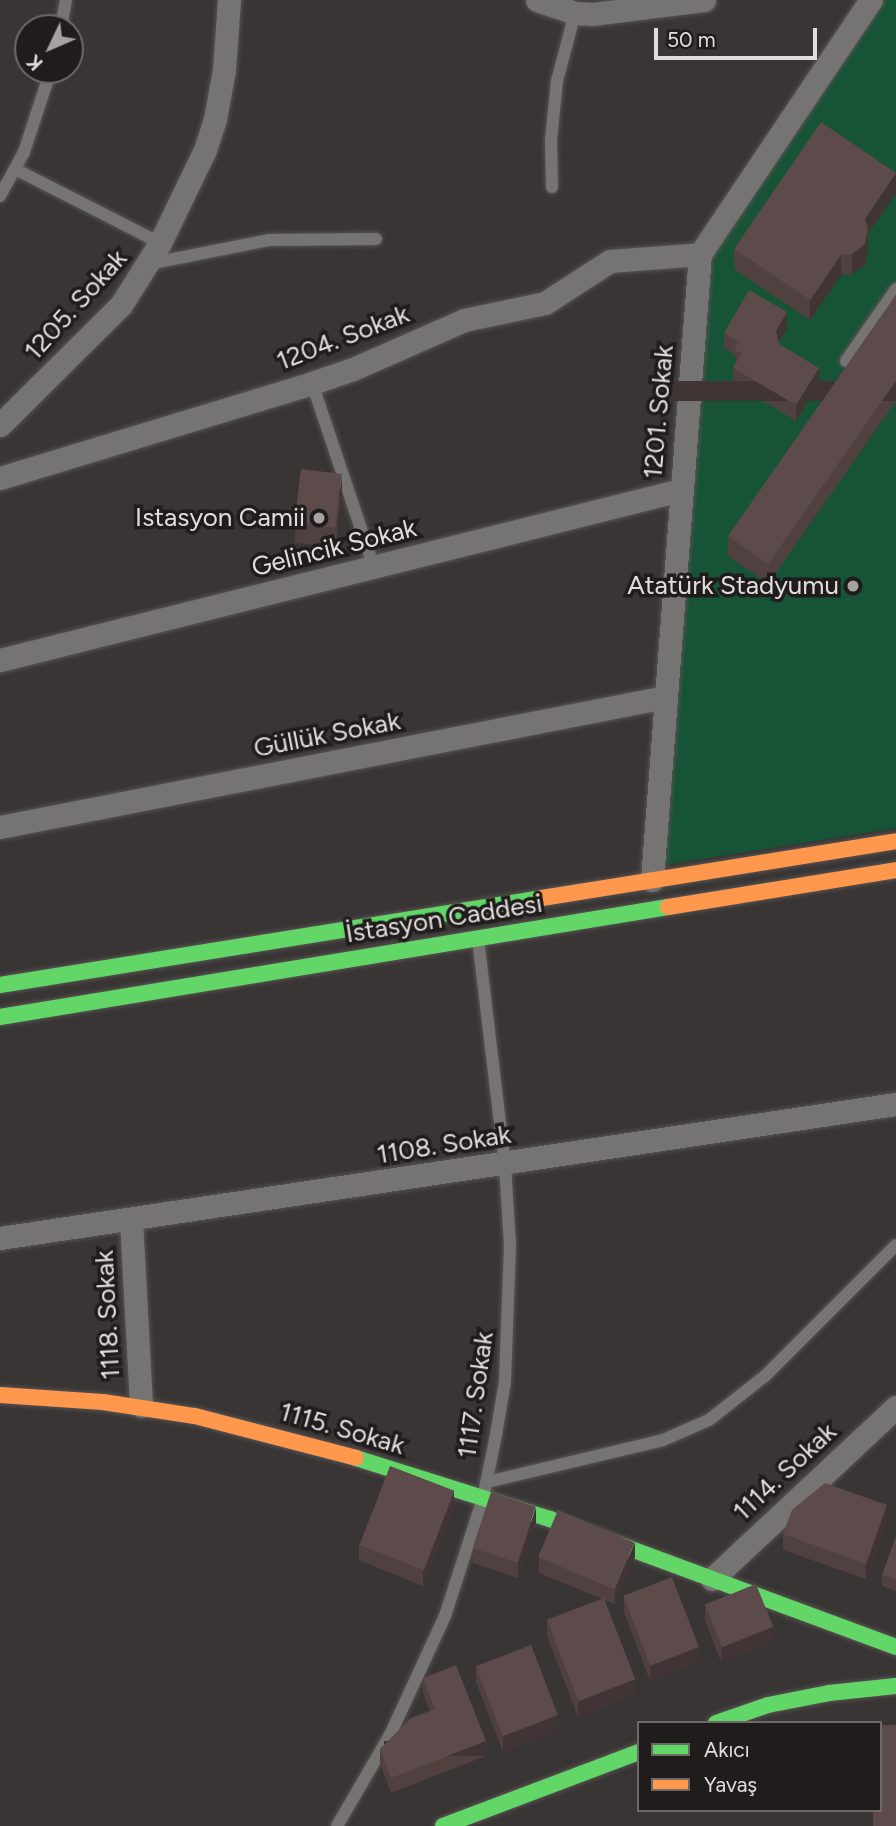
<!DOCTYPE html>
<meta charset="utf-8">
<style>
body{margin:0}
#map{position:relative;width:896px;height:1826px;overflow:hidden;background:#393535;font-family:Figtree,sans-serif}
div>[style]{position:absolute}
.green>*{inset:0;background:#165337}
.roads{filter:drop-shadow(0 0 2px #575353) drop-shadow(0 0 2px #575353)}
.lane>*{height:12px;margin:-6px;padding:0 6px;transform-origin:6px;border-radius:6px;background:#767373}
.street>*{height:23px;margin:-11.5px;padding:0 11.5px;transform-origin:11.5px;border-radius:11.5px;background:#767373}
.fast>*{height:16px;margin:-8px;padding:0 8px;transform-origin:8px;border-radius:8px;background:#63d668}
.slow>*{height:16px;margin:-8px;padding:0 8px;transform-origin:8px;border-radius:8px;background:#ff974d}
.wall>*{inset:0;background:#504040}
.shaded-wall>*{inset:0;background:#413434;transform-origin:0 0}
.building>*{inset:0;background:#5d4b4b;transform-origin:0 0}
.dots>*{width:19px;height:19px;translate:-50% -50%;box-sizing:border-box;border:4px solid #201c1c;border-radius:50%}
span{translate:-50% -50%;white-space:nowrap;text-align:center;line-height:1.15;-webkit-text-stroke:7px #201c1c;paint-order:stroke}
.street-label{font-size:26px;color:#e2dddd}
.poi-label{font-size:26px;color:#e2dddd}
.right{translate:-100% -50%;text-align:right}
.legend{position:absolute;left:637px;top:1721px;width:245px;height:91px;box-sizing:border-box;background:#201c1c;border:2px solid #6e6969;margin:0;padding:9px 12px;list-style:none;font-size:21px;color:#e2dddd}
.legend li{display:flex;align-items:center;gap:14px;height:35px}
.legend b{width:35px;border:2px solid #6e6969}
.north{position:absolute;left:14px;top:14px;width:70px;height:70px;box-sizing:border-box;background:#201c1c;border:2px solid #6e6969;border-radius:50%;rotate:226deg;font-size:19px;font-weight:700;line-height:28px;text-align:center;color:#e2dddd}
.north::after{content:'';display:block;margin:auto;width:24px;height:32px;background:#a7a2a2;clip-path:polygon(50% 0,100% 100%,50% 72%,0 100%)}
.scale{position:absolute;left:654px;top:28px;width:163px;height:32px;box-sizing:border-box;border:4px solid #e2dddd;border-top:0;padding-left:9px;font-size:21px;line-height:24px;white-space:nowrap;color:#e2dddd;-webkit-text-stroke:5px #201c1c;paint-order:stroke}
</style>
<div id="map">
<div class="green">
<div style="clip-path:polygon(880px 0,896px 0,896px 828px,665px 865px,709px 257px)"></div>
</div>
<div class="roads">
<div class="lane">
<div style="left:61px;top:28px;width:28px;rotate:-80deg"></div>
<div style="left:15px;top:169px;width:163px;rotate:27deg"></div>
<div style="left:552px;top:187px;width:47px;rotate:-91.2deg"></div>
<div style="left:551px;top:140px;width:59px;rotate:-84.2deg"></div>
<div style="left:557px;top:81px;width:70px;rotate:-75.2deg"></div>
<div style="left:0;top:196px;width:50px;rotate:-61.4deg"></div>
<div style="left:24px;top:152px;width:86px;rotate:-71.8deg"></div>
<div style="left:148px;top:264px;width:123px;rotate:-11.2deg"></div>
<div style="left:269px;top:240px;width:107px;rotate:-0.5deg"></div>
<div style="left:846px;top:361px;width:88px;rotate:-55.2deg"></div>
<div style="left:312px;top:383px;width:194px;rotate:71.4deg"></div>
<div style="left:487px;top:1482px;width:181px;rotate:-13.4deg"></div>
<div style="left:663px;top:1440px;width:50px;rotate:-23.5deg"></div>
<div style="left:709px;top:1420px;width:71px;rotate:-38.2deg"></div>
<div style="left:765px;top:1376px;width:185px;rotate:-45deg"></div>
<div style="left:337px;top:1826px;width:105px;rotate:-59.8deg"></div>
<div style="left:390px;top:1735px;width:131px;rotate:-65.2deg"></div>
<div style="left:445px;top:1616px;width:124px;rotate:-72.1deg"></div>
<div style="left:483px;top:1498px;width:64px;rotate:-78.3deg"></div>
<div style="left:496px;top:1435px;width:55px;rotate:-80.5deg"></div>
<div style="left:505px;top:1381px;width:136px;rotate:-87.9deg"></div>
<div style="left:510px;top:1245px;width:80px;rotate:-93.6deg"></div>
<div style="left:505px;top:1165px;width:228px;rotate:-96.8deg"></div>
</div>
<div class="street">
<div style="left:537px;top:0;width:40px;rotate:18.9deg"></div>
<div style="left:575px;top:13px;width:18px;rotate:3deg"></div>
<div style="left:593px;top:14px;width:112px;rotate:-7.2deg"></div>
<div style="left:0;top:425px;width:170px;rotate:-44.8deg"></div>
<div style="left:121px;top:305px;width:73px;rotate:-57.8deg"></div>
<div style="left:160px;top:243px;width:103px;rotate:-64.2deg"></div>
<div style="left:205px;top:150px;width:33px;rotate:-72deg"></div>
<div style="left:215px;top:119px;width:50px;rotate:-79.6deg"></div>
<div style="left:224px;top:70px;width:70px;rotate:-85.9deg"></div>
<div style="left:0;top:478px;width:326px;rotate:-16.9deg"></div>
<div style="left:312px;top:383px;width:43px;rotate:-18.9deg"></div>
<div style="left:353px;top:369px;width:121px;rotate:-23.8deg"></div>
<div style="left:464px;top:320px;width:83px;rotate:-11.9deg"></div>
<div style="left:545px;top:303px;width:77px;rotate:-32.9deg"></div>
<div style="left:610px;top:261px;width:90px;rotate:-4.4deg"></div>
<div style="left:0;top:660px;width:702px;rotate:-14.02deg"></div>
<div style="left:0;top:827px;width:678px;rotate:-11.06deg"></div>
<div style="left:652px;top:880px;width:628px;rotate:-85.62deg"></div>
<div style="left:700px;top:254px;width:306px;rotate:-56.1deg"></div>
<div style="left:131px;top:1220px;width:186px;rotate:86.9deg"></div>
<div style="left:0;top:1238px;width:906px;rotate:-8.51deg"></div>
<div style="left:712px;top:1579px;width:252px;rotate:-43.1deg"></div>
</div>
<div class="fast">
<div style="left:0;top:985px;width:549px;rotate:-9.12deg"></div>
<div style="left:0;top:1017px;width:677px;rotate:-9.35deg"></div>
<div style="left:356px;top:1458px;width:203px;rotate:17.5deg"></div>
<div style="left:550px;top:1519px;width:369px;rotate:20.3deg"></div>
<div style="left:716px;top:1723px;width:55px;rotate:-19.1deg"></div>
<div style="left:768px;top:1705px;width:62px;rotate:-11.1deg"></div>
<div style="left:829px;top:1693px;width:67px;rotate:-6deg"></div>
<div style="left:443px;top:1826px;width:210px;rotate:-20.7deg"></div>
</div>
<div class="slow">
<div style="left:542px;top:898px;width:359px;rotate:-9.1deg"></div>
<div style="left:668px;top:907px;width:231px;rotate:-9.2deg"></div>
<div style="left:0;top:1395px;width:103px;rotate:3.9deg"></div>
<div style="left:103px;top:1402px;width:93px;rotate:8.7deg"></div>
<div style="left:195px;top:1416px;width:166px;rotate:14.6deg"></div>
</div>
</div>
<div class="wall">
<div style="clip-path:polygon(896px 173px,896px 193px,868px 234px,868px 249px,865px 265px,852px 274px,841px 275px,810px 320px,734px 269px,734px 249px)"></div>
<div style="clip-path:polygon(896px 295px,896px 401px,768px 584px,728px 556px,728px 536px)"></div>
<div style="clip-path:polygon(787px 328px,779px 342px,779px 344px,819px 383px,796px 421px,733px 383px,733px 368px,736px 364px,735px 355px,724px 348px,724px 333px)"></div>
<div style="clip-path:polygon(342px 494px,337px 547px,295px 543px,295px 523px)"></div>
<div style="clip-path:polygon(454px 1507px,423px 1586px,359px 1560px,359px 1545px)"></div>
<div style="clip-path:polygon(887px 1521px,866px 1579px,783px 1550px,783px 1534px)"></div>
<div style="clip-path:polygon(536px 1522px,518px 1578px,473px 1563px,473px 1548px)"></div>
<div style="clip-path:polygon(896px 1536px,896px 1591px,882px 1586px,882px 1575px)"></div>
<div style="clip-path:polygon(539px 1557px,635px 1557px,615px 1604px,604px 1600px,635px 1695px,578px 1717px,547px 1636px,547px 1620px,602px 1599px,539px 1573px)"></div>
<div style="clip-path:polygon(624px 1596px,699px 1662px,650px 1681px,624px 1612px)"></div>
<div style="clip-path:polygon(705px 1605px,773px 1642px,721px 1662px,705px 1620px)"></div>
<div style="clip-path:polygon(476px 1666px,558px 1731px,503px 1752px,476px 1682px)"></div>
<div style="clip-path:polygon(423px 1678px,486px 1756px,391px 1793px,380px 1764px,380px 1749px,430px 1711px,423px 1693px)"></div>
</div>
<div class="shaded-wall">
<div style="clip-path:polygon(896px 173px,896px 193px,868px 234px,868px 249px,865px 265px,852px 274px,852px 254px,865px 219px)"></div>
<div style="clip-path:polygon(841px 255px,841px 275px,810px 320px,810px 300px)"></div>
<div style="clip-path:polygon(787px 312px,787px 328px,776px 346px,776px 331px)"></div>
<div style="clip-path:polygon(819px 368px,819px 383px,796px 421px,796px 405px)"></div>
<div style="left:896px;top:381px;width:20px;height:223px;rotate:90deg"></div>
<div style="clip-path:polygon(342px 474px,342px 494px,337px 547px,337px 527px)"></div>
<div style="clip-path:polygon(454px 1491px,454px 1507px,423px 1586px,423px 1570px)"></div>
<div style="clip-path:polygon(887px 1505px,887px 1521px,866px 1579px,866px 1564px)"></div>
<div style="clip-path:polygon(536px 1507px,536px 1522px,518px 1578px,518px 1563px)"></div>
<div style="clip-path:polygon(635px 1542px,635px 1557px,615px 1604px,615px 1589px)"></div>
<div style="clip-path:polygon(773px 1627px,773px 1642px,721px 1662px,721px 1646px)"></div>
<div style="clip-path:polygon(699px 1647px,699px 1662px,650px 1681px,650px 1665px)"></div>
<div style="clip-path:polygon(635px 1679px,635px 1695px,578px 1717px,578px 1702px)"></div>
<div style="clip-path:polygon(558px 1715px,558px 1731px,503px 1752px,503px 1736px)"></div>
<div style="left:486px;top:1741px;width:15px;height:102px;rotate:90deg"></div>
</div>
<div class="building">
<div style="clip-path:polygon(821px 122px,896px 173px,865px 219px,868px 229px,865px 244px,852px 254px,841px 255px,810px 300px,734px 249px)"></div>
<div style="clip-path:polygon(749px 290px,787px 312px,776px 331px,779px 344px,819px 368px,796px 405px,733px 368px,743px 351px,737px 353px,735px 344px,741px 343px,724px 333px)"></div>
<div style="clip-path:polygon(896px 295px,896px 381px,768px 564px,728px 536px)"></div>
<div style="left:301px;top:469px;width:41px;height:54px;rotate:7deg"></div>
<div style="left:390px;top:1466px;width:69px;height:85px;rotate:21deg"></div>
<div style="clip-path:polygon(825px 1483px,887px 1505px,866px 1564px,783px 1534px,792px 1510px)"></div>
<div style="left:491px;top:1492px;width:47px;height:59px;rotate:18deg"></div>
<div style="left:558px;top:1510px;width:83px;height:51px;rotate:23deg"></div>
<div style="clip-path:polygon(896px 1536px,896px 1580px,882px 1575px)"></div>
<div style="left:672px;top:1577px;width:75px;height:52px;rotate:69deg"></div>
<div style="left:756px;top:1584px;width:46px;height:55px;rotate:68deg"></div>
<div style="left:604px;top:1598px;width:87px;height:61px;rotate:69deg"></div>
<div style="left:531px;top:1645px;width:75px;height:59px;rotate:69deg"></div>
<div style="clip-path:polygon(456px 1665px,486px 1741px,391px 1778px,380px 1749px,411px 1718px,435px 1709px,423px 1678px)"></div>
<div style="clip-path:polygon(880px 1725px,896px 1725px,896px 1826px,873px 1826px,873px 1810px,880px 1810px)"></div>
</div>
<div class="dots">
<div style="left:319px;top:518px;background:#a7a2a2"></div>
<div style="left:853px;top:586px;background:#a7a2a2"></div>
</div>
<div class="street-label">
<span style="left:76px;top:305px;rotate:-48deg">1205. Sokak</span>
<span style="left:343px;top:338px;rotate:-21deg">1204. Sokak</span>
<span style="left:659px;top:412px;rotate:-85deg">1201. Sokak</span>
<span style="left:334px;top:548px;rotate:-14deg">Gelincik Sokak</span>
<span style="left:327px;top:735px;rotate:-11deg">Güllük Sokak</span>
<span style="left:444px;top:919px;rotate:-9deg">İstasyon Caddesi</span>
<span style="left:444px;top:1145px;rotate:-9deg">1108. Sokak</span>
<span style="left:108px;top:1315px;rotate:-93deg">1118. Sokak</span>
<span style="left:476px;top:1395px;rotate:-82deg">1117. Sokak</span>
<span style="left:342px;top:1429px;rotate:16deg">1115. Sokak</span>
<span style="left:785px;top:1472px;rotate:-43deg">1114. Sokak</span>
</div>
<div class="poi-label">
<span class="right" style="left:305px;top:518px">Istasyon Camii</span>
<span class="right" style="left:839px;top:586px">Atatürk Stadyumu</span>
</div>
<ul class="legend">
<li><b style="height:9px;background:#63d668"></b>Akıcı</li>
<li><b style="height:9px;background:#ff974d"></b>Yavaş</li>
</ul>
<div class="north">K</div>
<div class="scale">50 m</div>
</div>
